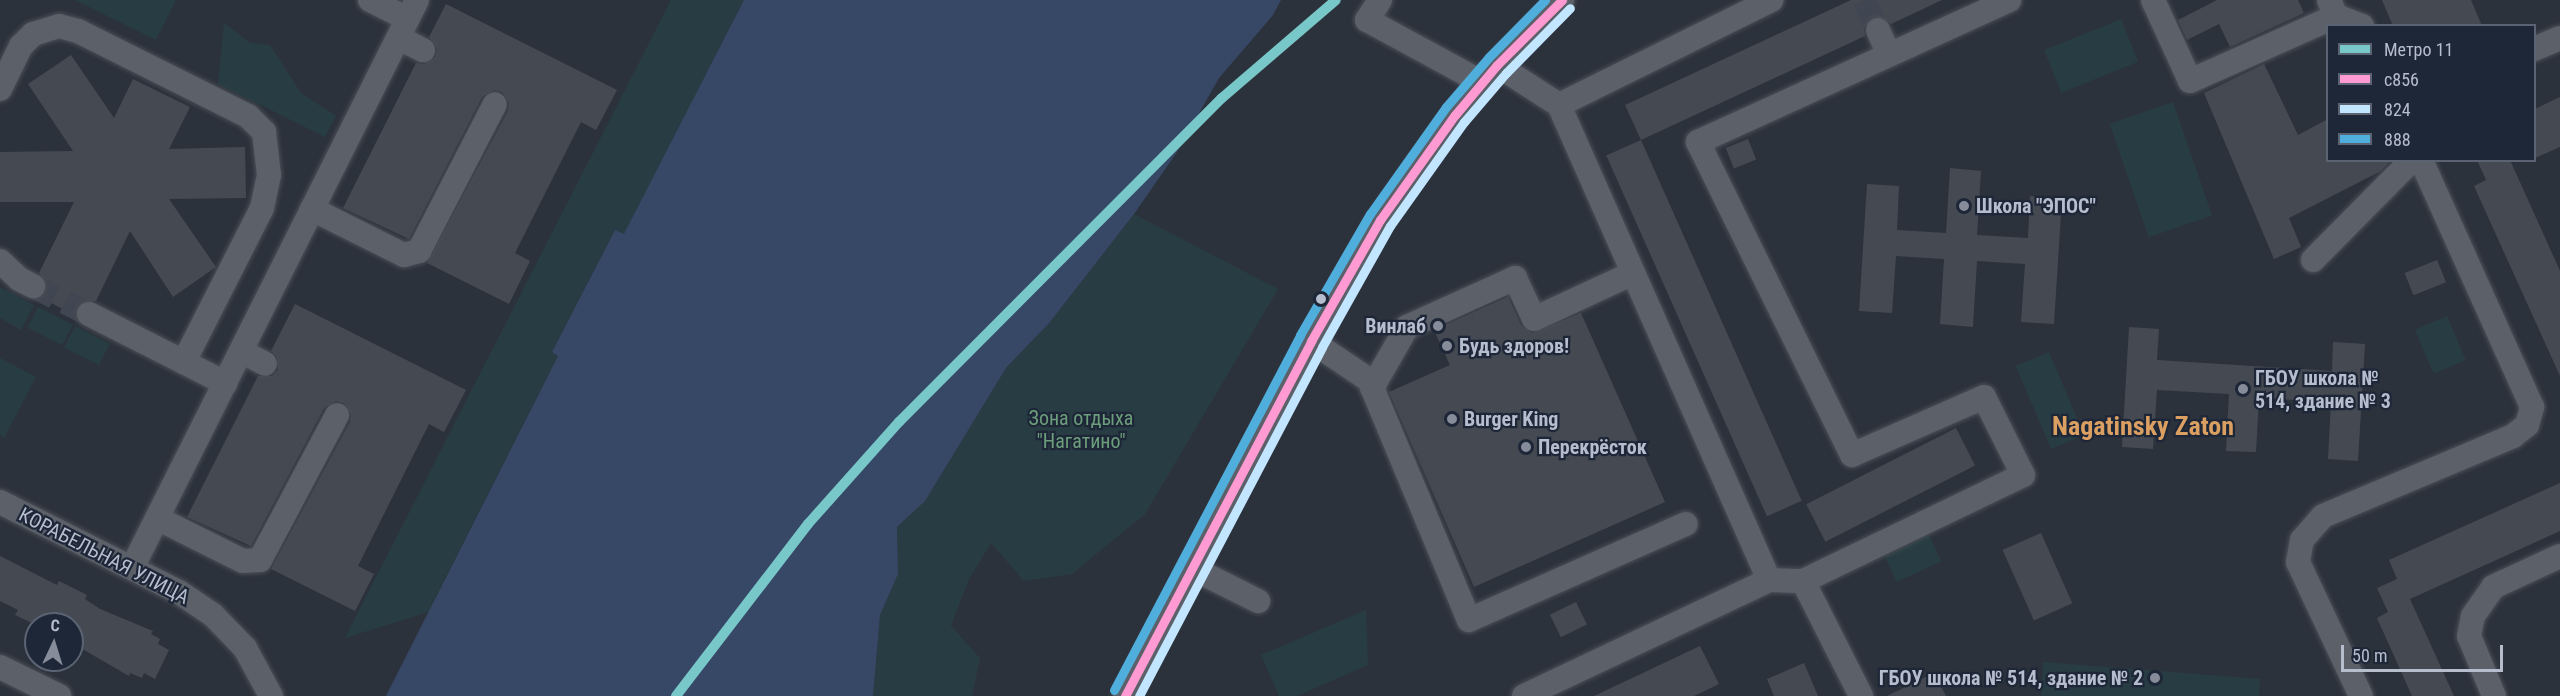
<!DOCTYPE html>
<meta charset="utf-8">
<style>
body{margin:0}
#map{position:relative;width:2560px;height:696px;overflow:hidden;background:#2c323c;font-family:"Roboto Condensed",sans-serif}
div>[style]{position:absolute}
.green>*{inset:0;background:#283d43;transform-origin:0 0}
.water>*{inset:0;background:#374867}
.building>*{inset:0;background:#454a52;transform-origin:0 0}
.minor-tunnel>*{height:24px;margin-top:-12px;transform-origin:0;background:repeating-linear-gradient(90deg,#414752 0 24px,transparent 0 36px)}
.roads{filter:drop-shadow(0 0 2px #4a4e56) drop-shadow(0 0 2px #4a4e56)}
.minor>*{height:24px;margin:-12px;padding:0 12px;transform-origin:12px;border-radius:12px;background:#5c6069}
.bus-1>*{height:9px;margin:-4.5px;padding:0 4.5px;transform-origin:4.5px;border-radius:4.5px;background:#ff9ad2}
.bus-2>*{height:9px;margin:-4.5px;padding:0 4.5px;transform-origin:4.5px;border-radius:4.5px;background:#c2e6ff}
.bus-3>*{height:9px;margin:-4.5px;padding:0 4.5px;transform-origin:4.5px;border-radius:4.5px;background:#50aedc}
.metro-1>*{height:10px;margin:-5px;padding:0 5px;transform-origin:5px;border-radius:5px;background:#78c7c9}
.dots>*{width:16px;height:16px;translate:-50% -50%;box-sizing:border-box;border:3px solid #1e2738;border-radius:50%}
span{translate:-50% -50%;white-space:nowrap;text-align:center;line-height:1.15;-webkit-text-stroke:4.5px #1e2738;paint-order:stroke}
.poi-label{font-size:20px;color:#b6bdcc;font-weight:700}
.left{translate:0 -50%;text-align:left}
.right{translate:-100% -50%;text-align:right}
.park-label{font-size:20px;color:#6c9e7b}
.street-label{font-size:20px;color:#b6bdcc}
.district-label{font-size:26px;color:#db9f62;font-weight:700}
.legend{position:absolute;left:2326px;top:24px;width:210px;height:138px;box-sizing:border-box;background:#1e2738;border:2px solid #5b6373;margin:0;padding:8px 10px;list-style:none;font-size:18px;color:#b6bdcc}
.legend li{display:flex;align-items:center;gap:12px;height:30px}
.legend b{width:30px;border:2px solid #5b6373}
.north{position:absolute;left:24px;top:612px;width:60px;height:60px;box-sizing:border-box;background:#1e2738;border:2px solid #5b6373;border-radius:50%;rotate:4deg;font-size:16px;font-weight:700;line-height:24px;text-align:center;color:#b6bdcc}
.north::after{content:'';display:block;margin:auto;width:21px;height:27px;background:#868c9a;clip-path:polygon(50% 0,100% 100%,50% 72%,0 100%)}
.scale{position:absolute;left:2341px;top:645px;width:162px;height:27px;box-sizing:border-box;border:3px solid #b6bdcc;border-top:0;padding-left:8px;font-size:18px;line-height:21px;white-space:nowrap;color:#b6bdcc;-webkit-text-stroke:4px #1e2738;paint-order:stroke}
</style>
<div id="map">
<div class="green">
<div style="clip-path:polygon(75px 0,176px 0,156px 40px)"></div>
<div style="clip-path:polygon(671px 0,744px 0,624px 235px,614px 231px,552px 352px,558px 355px,428px 612px,345px 638px)"></div>
<div style="left:2121px;top:19px;width:46px;height:83px;rotate:68deg"></div>
<div style="clip-path:polygon(224px 23px,250px 43px,270px 45px,301px 93px,336px 116px,325px 137px,218px 84px)"></div>
<div style="left:2173px;top:102px;width:120px;height:67px;rotate:71deg"></div>
<div style="clip-path:polygon(1134px 214px,1278px 289px,1145px 514px,1072px 574px,1024px 581px,991px 543px,969px 579px,951px 626px,980px 658px,972px 696px,873px 696px,880px 615px,898px 574px,897px 527px,925px 501px,1006px 368px,1050px 322px)"></div>
<div style="clip-path:polygon(0 287px,34px 305px,21px 330px,0 318px)"></div>
<div style="left:38px;top:307px;width:39px;height:23px;rotate:27deg"></div>
<div style="left:2447px;top:316px;width:48px;height:35px;rotate:67deg"></div>
<div style="left:75px;top:326px;width:39px;height:24px;rotate:27deg"></div>
<div style="left:2049px;top:352px;width:90px;height:36px;rotate:67deg"></div>
<div style="clip-path:polygon(0 358px,36px 377px,4px 438px,0 435px)"></div>
<div style="left:1929px;top:535px;width:29px;height:49px;rotate:65deg"></div>
<div style="clip-path:polygon(1366px 610px,1368px 665px,1297px 696px,1279px 696px,1261px 655px)"></div>
<div style="clip-path:polygon(2043px 662px,2260px 679px,2259px 696px,2041px 696px)"></div>
</div>
<div class="water">
<div style="clip-path:polygon(744px 0,1281px 0,1273px 15px,1219px 78px,1177px 152px,1134px 214px,1050px 322px,1006px 368px,925px 501px,897px 527px,898px 574px,880px 615px,873px 696px,386px 696px,558px 356px,552px 352px,615px 230px,624px 234px)"></div>
</div>
<div class="building">
<div style="clip-path:polygon(1851px 0,1942px 0,1891px 24px,1880px 16px,1872px 17px,1864px 28px,1865px 36px,1641px 140px,1625px 105px)"></div>
<div style="clip-path:polygon(2217px 0,2298px 0,2304px 13px,2230px 47px,2219px 24px,2187px 40px,2178px 20px)"></div>
<div style="clip-path:polygon(2382px 0,2471px 0,2482px 26px,2393px 26px)"></div>
<div style="clip-path:polygon(446px 4px,617px 90px,596px 130px,581px 122px,515px 253px,530px 261px,509px 304px,427px 263px,508px 111px,509px 103px,502px 92px,494px 90px,482px 97px,409px 239px,343px 208px,416px 63px,424px 64px,435px 57px,437px 49px,429px 37px)"></div>
<div style="clip-path:polygon(71px 55px,114px 118px,133px 79px,190px 107px,169px 149px,245px 147px,246px 198px,169px 199px,216px 267px,173px 297px,130px 231px,96px 301px,82px 302px,75px 315px,41px 298px,47px 286px,39px 273px,74px 202px,0 202px,0 152px,73px 151px,28px 84px)"></div>
<div style="clip-path:polygon(2264px 64px,2298px 135px,2328px 119px,2328px 160px,2391px 160px,2381px 171px,2289px 218px,2301px 247px,2274px 259px,2204px 93px)"></div>
<div style="clip-path:polygon(2560px 97px,2560px 147px,2535px 158px,2535px 109px)"></div>
<div style="left:1748px;top:139px;width:22px;height:24px;rotate:68deg"></div>
<div style="left:1641px;top:140px;width:395px;height:38px;rotate:66deg"></div>
<div style="clip-path:polygon(2477px 160px,2510px 160px,2560px 271px,2560px 376px,2474px 186px,2486px 180px)"></div>
<div style="clip-path:polygon(1950px 168px,1981px 171px,1977px 235px,2028px 238px,2030px 196px,2062px 198px,2054px 324px,2021px 322px,2025px 264px,1977px 261px,1973px 327px,1940px 324px,1944px 259px,1896px 256px,1892px 313px,1859px 311px,1867px 184px,1899px 186px,1897px 230px,1946px 233px)"></div>
<div style="left:2437px;top:260px;width:24px;height:35px;rotate:68deg"></div>
<div style="clip-path:polygon(1508px 297px,1521px 325px,1532px 333px,1581px 313px,1665px 502px,1474px 587px,1389px 392px,1450px 365px,1434px 330px)"></div>
<div style="clip-path:polygon(295px 304px,466px 390px,444px 432px,429px 424px,358px 566px,374px 574px,355px 611px,271px 569px,350px 422px,351px 414px,344px 403px,336px 401px,324px 408px,251px 546px,187px 517px,258px 376px,272px 376px,278px 370px,277px 357px,271px 351px)"></div>
<div style="clip-path:polygon(2129px 327px,2159px 329px,2157px 360px,2332px 371px,2333px 342px,2365px 344px,2358px 461px,2328px 459px,2331px 402px,2259px 398px,2256px 452px,2226px 451px,2229px 394px,2157px 390px,2153px 449px,2122px 447px)"></div>
<div style="left:1956px;top:428px;width:42px;height:168px;rotate:63deg"></div>
<div style="clip-path:polygon(2560px 483px,2560px 531px,2410px 599px,2454px 696px,2412px 696px,2377px 618px,2388px 612px,2377px 588px,2397px 579px,2389px 560px)"></div>
<div style="left:2041px;top:533px;width:77px;height:42px;rotate:66deg"></div>
<div style="clip-path:polygon(0 556px,57px 585px,59px 581px,87px 595px,85px 599px,100px 609px,153px 631px,151px 634px,160px 639px,158px 644px,169px 650px,155px 679px,144px 673px,142px 678px,130px 673px,129px 676px,72px 643px,72px 624px,34px 624px,15px 615px,18px 610px,0 601px)"></div>
<div style="left:1576px;top:602px;width:25px;height:29px;rotate:64deg"></div>
<div style="clip-path:polygon(1700px 646px,1719px 684px,1694px 696px,1594px 696px)"></div>
<div style="clip-path:polygon(1804px 663px,1818px 696px,1774px 696px,1767px 679px)"></div>
<div style="clip-path:polygon(1934px 673px,1946px 696px,1887px 696px)"></div>
</div>
<div class="minor-tunnel">
<div style="left:1864px;top:0;width:33px;rotate:65deg"></div>
<div style="left:33px;top:286px;width:63px;rotate:26.6deg"></div>
</div>
<div class="roads">
<div class="minor">
<div style="left:370px;top:0;width:42px;rotate:26.6deg"></div>
<div style="left:1380px;top:0;width:24px;rotate:123deg"></div>
<div style="left:1367px;top:20px;width:132px;rotate:28.5deg"></div>
<div style="left:2153px;top:0;width:89px;rotate:65.4deg"></div>
<div style="left:2190px;top:81px;width:160px;rotate:-24deg"></div>
<div style="left:2336px;top:16px;width:17px;rotate:-114deg"></div>
<div style="left:2336px;top:16px;width:28px;rotate:21deg"></div>
<div style="left:1878px;top:30px;width:27px;rotate:66deg"></div>
<div style="left:399px;top:38px;width:27px;rotate:27deg"></div>
<div style="left:2534px;top:49px;width:28px;rotate:-23deg"></div>
<div style="left:1497px;top:65px;width:74px;rotate:32.8deg"></div>
<div style="left:1559px;top:105px;width:519px;rotate:66.15deg"></div>
<div style="left:0;top:89px;width:48px;rotate:-64deg"></div>
<div style="left:21px;top:46px;width:17px;rotate:-45deg"></div>
<div style="left:33px;top:34px;width:27px;rotate:-17deg"></div>
<div style="left:59px;top:26px;width:20px;rotate:15deg"></div>
<div style="left:78px;top:31px;width:190px;rotate:26.6deg"></div>
<div style="left:248px;top:116px;width:23px;rotate:45deg"></div>
<div style="left:264px;top:132px;width:43px;rotate:83.4deg"></div>
<div style="left:269px;top:175px;width:34px;rotate:102deg"></div>
<div style="left:262px;top:208px;width:173px;rotate:116.9deg"></div>
<div style="left:1559px;top:105px;width:237px;rotate:-26.3deg"></div>
<div style="left:312px;top:209px;width:103px;rotate:26.6deg"></div>
<div style="left:404px;top:255px;width:16px;rotate:-15deg"></div>
<div style="left:419px;top:251px;width:165px;rotate:-62.7deg"></div>
<div style="left:2313px;top:260px;width:141px;rotate:-45.3deg"></div>
<div style="left:0;top:261px;width:26px;rotate:43deg"></div>
<div style="left:19px;top:279px;width:16px;rotate:27deg"></div>
<div style="left:89px;top:314px;width:153px;rotate:26.9deg"></div>
<div style="left:1311px;top:341px;width:70px;rotate:33.9deg"></div>
<div style="left:1369px;top:380px;width:260px;rotate:67.4deg"></div>
<div style="left:1469px;top:620px;width:237px;rotate:-23.9deg"></div>
<div style="left:241px;top:351px;width:27px;rotate:28deg"></div>
<div style="left:1372px;top:388px;width:70px;rotate:-60.2deg"></div>
<div style="left:1407px;top:327px;width:119px;rotate:-24.4deg"></div>
<div style="left:1515px;top:278px;width:45px;rotate:65.1deg"></div>
<div style="left:1534px;top:319px;width:109px;rotate:-24.9deg"></div>
<div style="left:0;top:502px;width:200px;rotate:26.7deg"></div>
<div style="left:179px;top:592px;width:41px;rotate:34.1deg"></div>
<div style="left:213px;top:615px;width:46px;rotate:45.9deg"></div>
<div style="left:245px;top:648px;width:55px;rotate:61.6deg"></div>
<div style="left:157px;top:518px;width:96px;rotate:26.6deg"></div>
<div style="left:243px;top:561px;width:17px;rotate:-3deg"></div>
<div style="left:260px;top:560px;width:164px;rotate:-62deg"></div>
<div style="left:132px;top:568px;width:635px;rotate:-63.35deg"></div>
<div style="left:1192px;top:568px;width:74px;rotate:26.6deg"></div>
<div style="left:1803px;top:581px;width:129px;rotate:63.2deg"></div>
<div style="left:0;top:667px;width:66px;rotate:26.2deg"></div>
<div style="left:1125px;top:696px;width:401px;rotate:-62.3deg"></div>
<div style="left:1311px;top:341px;width:139px;rotate:-60.3deg"></div>
<div style="left:1380px;top:220px;width:129px;rotate:-54.5deg"></div>
<div style="left:1455px;top:115px;width:65px;rotate:-50deg"></div>
<div style="left:1497px;top:65px;width:92px;rotate:-45deg"></div>
<div style="left:1524px;top:696px;width:271px;rotate:-25.3deg"></div>
<div style="left:1769px;top:580px;width:34px;rotate:2deg"></div>
<div style="left:1803px;top:581px;width:244px;rotate:-25.7deg"></div>
<div style="left:2023px;top:475px;width:87px;rotate:-116.6deg"></div>
<div style="left:1984px;top:397px;width:144px;rotate:156.3deg"></div>
<div style="left:1852px;top:455px;width:349px;rotate:-116.2deg"></div>
<div style="left:1698px;top:142px;width:342px;rotate:-24.5deg"></div>
<div style="left:2361px;top:696px;width:148px;rotate:-115.2deg"></div>
<div style="left:2298px;top:562px;width:22px;rotate:-80deg"></div>
<div style="left:2302px;top:540px;width:32px;rotate:-49deg"></div>
<div style="left:2323px;top:516px;width:206px;rotate:-22.8deg"></div>
<div style="left:2513px;top:436px;width:18px;rotate:-38deg"></div>
<div style="left:2527px;top:425px;width:19px;rotate:-74deg"></div>
<div style="left:2532px;top:407px;width:271px;rotate:-114.2deg"></div>
<div style="left:2494px;top:696px;width:65px;rotate:-112.6deg"></div>
<div style="left:2469px;top:636px;width:20px;rotate:-79deg"></div>
<div style="left:2473px;top:616px;width:35px;rotate:-55deg"></div>
<div style="left:2493px;top:587px;width:74px;rotate:-24.8deg"></div>
</div>
</div>
<div class="bus-1">
<div style="left:1125px;top:696px;width:401px;rotate:-62.3deg"></div>
<div style="left:1311px;top:341px;width:139px;rotate:-60.3deg"></div>
<div style="left:1380px;top:220px;width:129px;rotate:-54.5deg"></div>
<div style="left:1455px;top:115px;width:65px;rotate:-50deg"></div>
<div style="left:1497px;top:65px;width:92px;rotate:-45deg"></div>
</div>
<div class="bus-2">
<div style="left:1139px;top:696px;width:394px;rotate:-62.3deg"></div>
<div style="left:1322px;top:347px;width:139px;rotate:-60.7deg"></div>
<div style="left:1390px;top:226px;width:128px;rotate:-54.6deg"></div>
<div style="left:1464px;top:122px;width:65px;rotate:-49.4deg"></div>
<div style="left:1506px;top:73px;width:91px;rotate:-45.4deg"></div>
</div>
<div class="bus-3">
<div style="left:1114px;top:690px;width:401px;rotate:-62.3deg"></div>
<div style="left:1300px;top:335px;width:140px;rotate:-60deg"></div>
<div style="left:1370px;top:214px;width:131px;rotate:-54.6deg"></div>
<div style="left:1446px;top:107px;width:66px;rotate:-49.3deg"></div>
<div style="left:1489px;top:57px;width:80px;rotate:-45.5deg"></div>
</div>
<div class="metro-1">
<div style="left:676px;top:696px;width:217px;rotate:-52.5deg"></div>
<div style="left:808px;top:524px;width:137px;rotate:-48.3deg"></div>
<div style="left:899px;top:422px;width:457px;rotate:-45.1deg"></div>
<div style="left:1222px;top:98px;width:150px;rotate:-40.7deg"></div>
</div>
<div class="dots">
<div style="left:1964px;top:206px;background:#868c9a"></div>
<div style="left:1321px;top:299px;background:#b6bdcc"></div>
<div style="left:1438px;top:326px;background:#868c9a"></div>
<div style="left:1447px;top:346px;background:#868c9a"></div>
<div style="left:2243px;top:389px;background:#868c9a"></div>
<div style="left:1452px;top:419px;background:#868c9a"></div>
<div style="left:1526px;top:447px;background:#868c9a"></div>
<div style="left:2155px;top:678px;background:#868c9a"></div>
</div>
<div class="poi-label">
<span class="left" style="left:1976px;top:206px">Школа "ЭПОС"</span>
<span class="right" style="left:1426px;top:326px">Винлаб</span>
<span class="left" style="left:1459px;top:346px">Будь здоров!</span>
<span class="left" style="left:2255px;top:390px">ГБОУ школа №<br>514, здание № 3</span>
<span class="left" style="left:1464px;top:419px">Burger King</span>
<span class="left" style="left:1538px;top:447px">Перекрёсток</span>
<span class="right" style="left:2143px;top:678px">ГБОУ школа № 514, здание № 2</span>
</div>
<div class="park-label">
<span style="left:1081px;top:430px">Зона отдыха<br>"Нагатино"</span>
</div>
<div class="street-label">
<span style="left:104px;top:556px;rotate:27deg">КОРАБЕЛЬНАЯ УЛИЦА</span>
</div>
<div class="district-label">
<span style="left:2143px;top:427px">Nagatinsky Zaton</span>
</div>
<ul class="legend">
<li><b style="height:8px;background:#78c7c9"></b>Метро 11</li>
<li><b style="height:8px;background:#ff9ad2"></b>с856</li>
<li><b style="height:8px;background:#c2e6ff"></b>824</li>
<li><b style="height:8px;background:#50aedc"></b>888</li>
</ul>
<div class="north">С</div>
<div class="scale">50 m</div>
</div>
